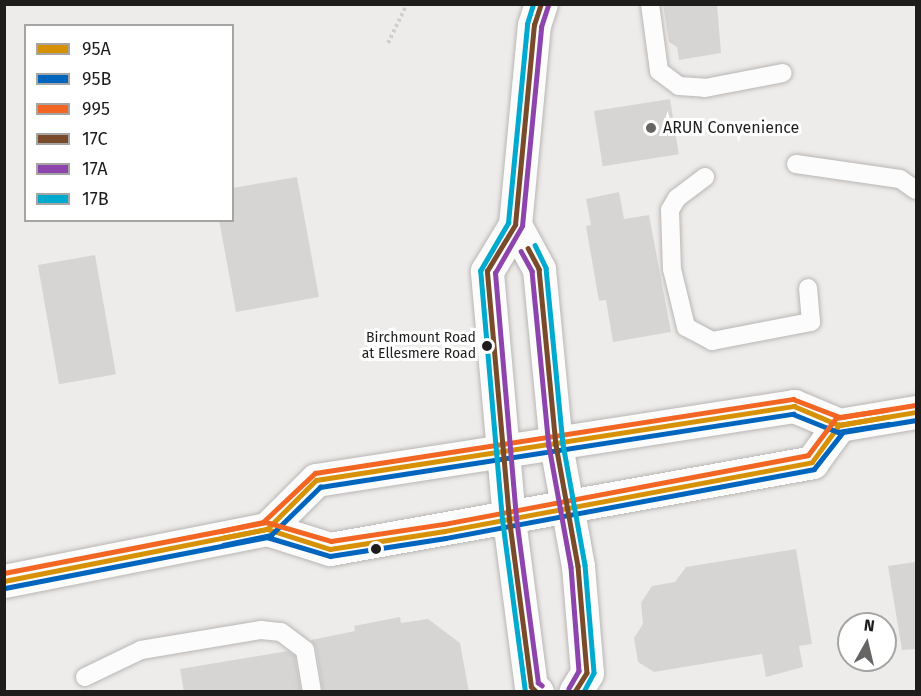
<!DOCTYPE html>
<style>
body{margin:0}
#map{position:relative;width:921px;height:696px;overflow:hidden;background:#eeecea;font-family:"Fira Sans",sans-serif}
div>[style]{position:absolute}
.building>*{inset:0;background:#d7d5d4;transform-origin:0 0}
.path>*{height:4px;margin-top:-2px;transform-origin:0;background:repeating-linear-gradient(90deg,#cfcfcf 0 3px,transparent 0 6px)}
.roads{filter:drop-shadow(0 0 2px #b8b6b5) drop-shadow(0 0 2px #b8b6b5)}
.lane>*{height:18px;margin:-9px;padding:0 9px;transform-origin:9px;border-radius:9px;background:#fcfcfc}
.secondary>*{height:33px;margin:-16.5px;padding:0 16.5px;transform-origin:16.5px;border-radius:16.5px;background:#fcfcfc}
.bus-1>*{height:4.5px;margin:-2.25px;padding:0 2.25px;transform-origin:2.25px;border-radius:2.25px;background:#d79104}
.bus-2>*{height:4.5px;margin:-2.25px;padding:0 2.25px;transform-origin:2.25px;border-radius:2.25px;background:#0065bd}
.bus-3>*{height:4.5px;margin:-2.25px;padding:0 2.25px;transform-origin:2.25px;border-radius:2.25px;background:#f26522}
.bus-4>*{height:4.5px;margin:-2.25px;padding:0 2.25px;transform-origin:2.25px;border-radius:2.25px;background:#7a4b2a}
.bus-5>*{height:4.5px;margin:-2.25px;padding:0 2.25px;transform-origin:2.25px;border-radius:2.25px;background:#8e44ad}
.bus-6>*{height:4.5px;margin:-2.25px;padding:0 2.25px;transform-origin:2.25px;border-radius:2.25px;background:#00a9ce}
.dots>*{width:16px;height:16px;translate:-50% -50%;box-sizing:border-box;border:3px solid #fff;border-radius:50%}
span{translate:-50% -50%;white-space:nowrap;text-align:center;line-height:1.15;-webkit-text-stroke:6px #fff;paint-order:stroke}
.bus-label{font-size:14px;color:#1f1d1c}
.right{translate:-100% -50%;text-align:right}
.poi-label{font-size:16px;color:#1f1d1c}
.left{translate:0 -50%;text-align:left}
.frame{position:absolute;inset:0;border:6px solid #1f1d1c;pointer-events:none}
.legend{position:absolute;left:24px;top:24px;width:210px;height:198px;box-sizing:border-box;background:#fff;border:2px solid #a5a5a4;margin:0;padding:8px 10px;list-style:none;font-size:18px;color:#1f1d1c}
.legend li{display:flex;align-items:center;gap:12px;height:30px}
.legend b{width:30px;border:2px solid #a5a5a4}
.north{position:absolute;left:837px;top:612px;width:60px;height:60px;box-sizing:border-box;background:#fff;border:2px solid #a5a5a4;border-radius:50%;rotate:8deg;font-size:16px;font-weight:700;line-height:24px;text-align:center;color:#1f1d1c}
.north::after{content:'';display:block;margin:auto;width:21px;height:27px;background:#676564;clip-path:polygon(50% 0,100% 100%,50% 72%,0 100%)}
</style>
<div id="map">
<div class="building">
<div style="clip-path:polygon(663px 4px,717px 4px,721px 53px,679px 60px,677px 47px,669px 42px)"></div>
<div style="left:670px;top:99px;width:56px;height:77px;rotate:81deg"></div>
<div style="clip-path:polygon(297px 177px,319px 297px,236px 312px,219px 220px,232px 220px,232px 188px)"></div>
<div style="clip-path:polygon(619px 192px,624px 219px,649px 215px,671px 332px,613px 342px,606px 300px,599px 301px,586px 226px,591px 225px,586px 199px)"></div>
<div style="left:95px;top:255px;width:121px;height:58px;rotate:80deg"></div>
<div style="clip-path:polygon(796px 549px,812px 644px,799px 646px,803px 667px,766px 677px,762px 654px,654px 672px,638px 662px,634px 638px,643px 624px,641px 603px,652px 586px,675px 582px,686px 567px)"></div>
<div style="clip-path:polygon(916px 562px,916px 649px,902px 650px,888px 566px)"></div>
<div style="clip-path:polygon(400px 617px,401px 623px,428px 619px,460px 643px,469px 692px,323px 692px,316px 648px,311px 640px,355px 631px,354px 626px)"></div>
<div style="clip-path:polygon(288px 651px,295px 656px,301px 692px,184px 692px,180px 669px)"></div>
</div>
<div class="path">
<div style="left:388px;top:43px;width:43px;rotate:-64deg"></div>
</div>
<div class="roads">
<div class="lane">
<div style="left:650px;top:4px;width:68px;rotate:82.3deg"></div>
<div style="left:659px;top:71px;width:25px;rotate:37deg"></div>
<div style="left:679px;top:86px;width:26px;rotate:4deg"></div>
<div style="left:705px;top:88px;width:79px;rotate:-10.9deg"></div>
<div style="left:796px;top:164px;width:105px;rotate:8.2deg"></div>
<div style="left:900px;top:179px;width:19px;rotate:35deg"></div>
<div style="left:705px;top:177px;width:35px;rotate:143deg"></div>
<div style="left:677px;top:198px;width:14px;rotate:120deg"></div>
<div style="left:670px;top:210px;width:59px;rotate:88.1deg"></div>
<div style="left:672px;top:269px;width:60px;rotate:76.4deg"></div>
<div style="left:686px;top:327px;width:30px;rotate:28deg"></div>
<div style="left:712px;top:341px;width:101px;rotate:-10.9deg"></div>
<div style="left:811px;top:322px;width:34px;rotate:-95deg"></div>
<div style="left:85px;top:677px;width:62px;rotate:-25.7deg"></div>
<div style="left:141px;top:650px;width:122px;rotate:-9.5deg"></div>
<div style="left:261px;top:630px;width:20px;rotate:6deg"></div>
<div style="left:281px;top:632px;width:30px;rotate:37deg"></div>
<div style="left:305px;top:650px;width:43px;rotate:80.5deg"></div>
</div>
<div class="secondary">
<div style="left:515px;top:225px;width:50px;rotate:61.4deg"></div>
<div style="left:539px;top:269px;width:177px;rotate:84.5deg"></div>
<div style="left:556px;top:445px;width:123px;rotate:79.7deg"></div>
<div style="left:578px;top:566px;width:107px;rotate:85.2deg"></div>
<div style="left:587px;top:673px;width:22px;rotate:122deg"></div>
<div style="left:267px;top:529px;width:69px;rotate:-45deg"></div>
<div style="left:316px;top:480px;width:484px;rotate:-8.8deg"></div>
<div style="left:794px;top:406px;width:49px;rotate:22.9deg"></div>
<div style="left:839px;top:425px;width:78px;rotate:-9.6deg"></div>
<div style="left:4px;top:581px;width:268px;rotate:-11.2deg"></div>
<div style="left:267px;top:529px;width:66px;rotate:17.6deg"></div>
<div style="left:330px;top:549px;width:490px;rotate:-10.2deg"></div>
<div style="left:812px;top:462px;width:46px;rotate:-53.9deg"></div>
<div style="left:537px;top:692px;width:8px;rotate:-140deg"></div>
<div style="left:531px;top:687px;width:169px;rotate:-97.5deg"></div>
<div style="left:509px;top:519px;width:249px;rotate:-95.1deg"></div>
<div style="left:487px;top:271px;width:54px;rotate:-58.7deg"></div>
<div style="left:515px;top:225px;width:201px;rotate:-84.6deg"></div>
<div style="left:534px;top:25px;width:22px;rotate:-72deg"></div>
</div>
</div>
<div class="bus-1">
<div style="left:222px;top:538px;width:46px;rotate:-11.3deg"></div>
<div style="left:267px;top:529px;width:69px;rotate:-45deg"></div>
<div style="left:316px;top:480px;width:484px;rotate:-8.8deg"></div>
<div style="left:794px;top:406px;width:49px;rotate:22.9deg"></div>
<div style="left:839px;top:425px;width:49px;rotate:-9.5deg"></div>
<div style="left:4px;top:581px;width:268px;rotate:-11.2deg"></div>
<div style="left:267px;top:529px;width:66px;rotate:17.6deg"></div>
<div style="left:330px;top:549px;width:116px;rotate:-8.9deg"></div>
<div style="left:445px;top:531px;width:373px;rotate:-10.6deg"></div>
<div style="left:812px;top:462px;width:46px;rotate:-53.9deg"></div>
<div style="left:839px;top:425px;width:78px;rotate:-9.6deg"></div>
</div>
<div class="bus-2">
<div style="left:223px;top:545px;width:49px;rotate:-11.8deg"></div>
<div style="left:271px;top:535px;width:69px;rotate:-44.4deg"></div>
<div style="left:320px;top:487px;width:479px;rotate:-8.8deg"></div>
<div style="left:793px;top:414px;width:48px;rotate:21.8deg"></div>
<div style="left:838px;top:432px;width:51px;rotate:-9.1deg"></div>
<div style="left:5px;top:588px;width:267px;rotate:-11deg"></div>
<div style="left:267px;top:537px;width:66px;rotate:16.8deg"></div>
<div style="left:330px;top:556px;width:117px;rotate:-8.8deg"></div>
<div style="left:446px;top:538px;width:374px;rotate:-10.6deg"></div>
<div style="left:814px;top:469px;width:47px;rotate:-51.9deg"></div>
<div style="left:843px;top:432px;width:74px;rotate:-9.3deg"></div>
</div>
<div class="bus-3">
<div style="left:221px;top:531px;width:43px;rotate:-12.1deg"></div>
<div style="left:263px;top:522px;width:71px;rotate:-43.3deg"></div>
<div style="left:315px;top:473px;width:484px;rotate:-8.8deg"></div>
<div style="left:793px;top:399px;width:50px;rotate:21deg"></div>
<div style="left:840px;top:417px;width:47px;rotate:-8.7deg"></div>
<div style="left:4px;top:573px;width:267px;rotate:-11deg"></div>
<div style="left:266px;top:522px;width:68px;rotate:16.3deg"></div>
<div style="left:331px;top:541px;width:114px;rotate:-8.6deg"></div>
<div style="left:444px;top:524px;width:370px;rotate:-10.7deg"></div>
<div style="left:808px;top:455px;width:46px;rotate:-52.9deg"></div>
<div style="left:836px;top:418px;width:80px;rotate:-9.3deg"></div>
</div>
<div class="bus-4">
<div style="left:528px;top:248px;width:24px;rotate:62deg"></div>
<div style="left:539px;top:269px;width:177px;rotate:84.5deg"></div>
<div style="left:556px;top:445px;width:123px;rotate:79.7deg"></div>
<div style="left:578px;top:566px;width:107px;rotate:85.2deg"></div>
<div style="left:587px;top:673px;width:22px;rotate:122deg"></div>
<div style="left:536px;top:692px;width:7px;rotate:-135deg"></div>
<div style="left:531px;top:687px;width:169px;rotate:-97.5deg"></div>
<div style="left:509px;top:519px;width:249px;rotate:-95.1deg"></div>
<div style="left:487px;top:271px;width:54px;rotate:-58.7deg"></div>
<div style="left:515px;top:225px;width:201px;rotate:-84.6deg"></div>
<div style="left:534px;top:25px;width:22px;rotate:-72deg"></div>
</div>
<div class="bus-5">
<div style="left:521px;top:251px;width:23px;rotate:61deg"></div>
<div style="left:532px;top:271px;width:176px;rotate:84.5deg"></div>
<div style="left:549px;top:446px;width:123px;rotate:79.7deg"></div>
<div style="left:571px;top:567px;width:104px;rotate:85.6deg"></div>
<div style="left:579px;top:671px;width:20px;rotate:120deg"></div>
<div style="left:542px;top:686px;width:5px;rotate:-143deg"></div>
<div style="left:538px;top:683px;width:166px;rotate:-97.6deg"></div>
<div style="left:516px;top:518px;width:246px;rotate:-94.9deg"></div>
<div style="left:495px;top:273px;width:54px;rotate:-60.1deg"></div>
<div style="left:522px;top:226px;width:200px;rotate:-84.5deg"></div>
<div style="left:541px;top:27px;width:22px;rotate:-72deg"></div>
</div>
<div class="bus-6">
<div style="left:535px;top:245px;width:25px;rotate:64deg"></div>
<div style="left:546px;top:268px;width:177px;rotate:84.5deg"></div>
<div style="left:563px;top:444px;width:123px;rotate:79.7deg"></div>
<div style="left:585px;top:565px;width:108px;rotate:85.2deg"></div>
<div style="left:594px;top:673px;width:21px;rotate:118deg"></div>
<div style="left:525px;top:692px;width:174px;rotate:-97.6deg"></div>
<div style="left:502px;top:520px;width:250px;rotate:-95deg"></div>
<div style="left:480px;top:271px;width:56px;rotate:-59.7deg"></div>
<div style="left:508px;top:223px;width:200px;rotate:-84.5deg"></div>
<div style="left:527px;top:24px;width:21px;rotate:-73deg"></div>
</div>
<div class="dots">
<div style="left:651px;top:128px;background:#676564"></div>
<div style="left:487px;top:346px;background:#1f1d1c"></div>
<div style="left:376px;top:549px;background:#1f1d1c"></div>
</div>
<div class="bus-label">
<span class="right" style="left:476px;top:346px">Birchmount Road<br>at Ellesmere Road</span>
</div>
<div class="poi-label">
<span class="left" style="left:663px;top:128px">ARUN Convenience</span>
</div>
<div class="frame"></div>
<ul class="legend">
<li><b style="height:8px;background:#d79104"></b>95A</li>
<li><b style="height:8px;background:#0065bd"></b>95B</li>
<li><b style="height:8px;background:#f26522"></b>995</li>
<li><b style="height:8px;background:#7a4b2a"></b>17C</li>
<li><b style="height:8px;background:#8e44ad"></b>17A</li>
<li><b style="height:8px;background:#00a9ce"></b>17B</li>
</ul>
<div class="north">N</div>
</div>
